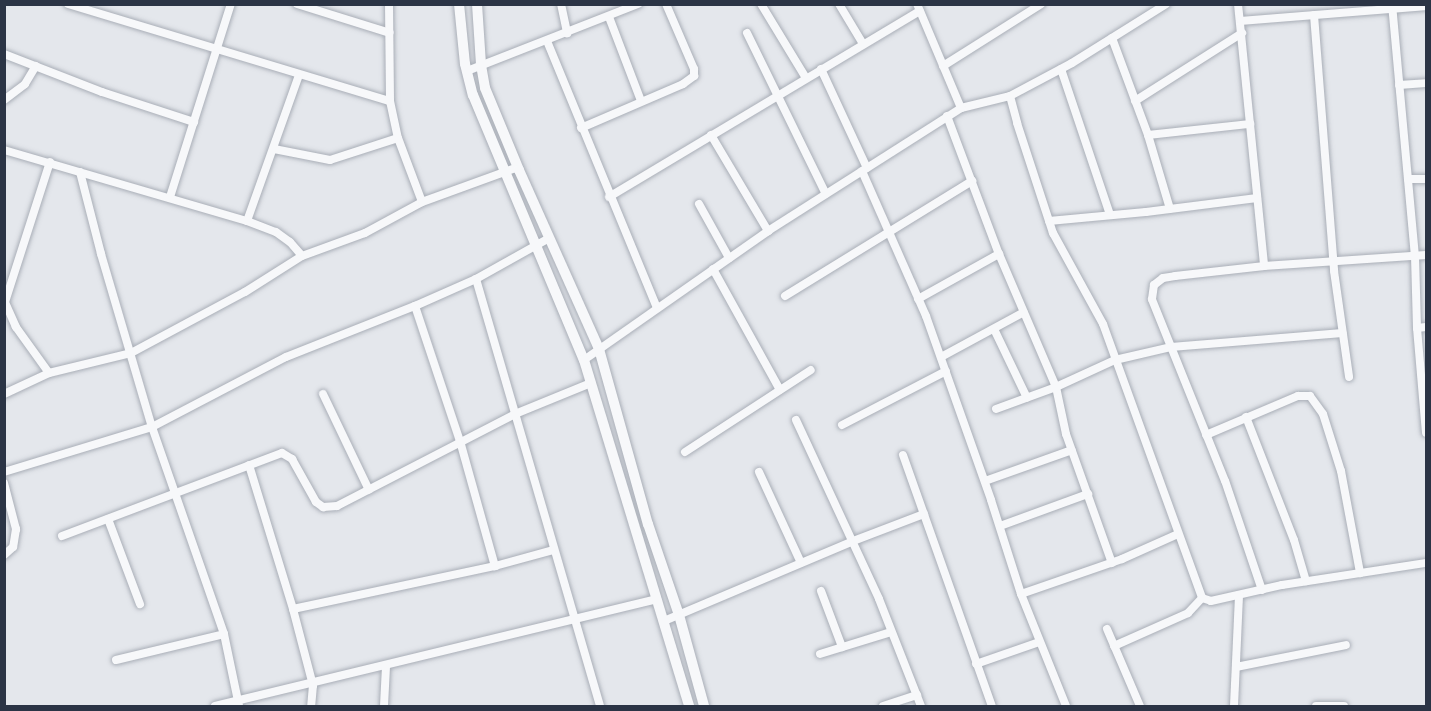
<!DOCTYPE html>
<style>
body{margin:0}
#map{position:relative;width:1431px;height:711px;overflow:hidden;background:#e4e7ec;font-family:"Fira Sans Condensed",sans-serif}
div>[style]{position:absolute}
.roads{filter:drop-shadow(0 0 2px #a9aeb7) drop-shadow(0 0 2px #a9aeb7)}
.minor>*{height:8px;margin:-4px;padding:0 4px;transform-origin:4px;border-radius:4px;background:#f7f8fa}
.tertiary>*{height:10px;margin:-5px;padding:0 5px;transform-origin:5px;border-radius:5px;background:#f7f8fa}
span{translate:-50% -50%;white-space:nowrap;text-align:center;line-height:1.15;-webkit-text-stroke:6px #f4f6f9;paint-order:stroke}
.frame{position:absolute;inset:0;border:6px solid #2b3445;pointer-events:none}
</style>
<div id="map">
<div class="roads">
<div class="minor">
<div style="left:68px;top:4px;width:336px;rotate:16.8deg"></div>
<div style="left:297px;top:4px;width:97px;rotate:17.3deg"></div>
<div style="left:389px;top:4px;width:97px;rotate:89.4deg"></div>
<div style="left:390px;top:101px;width:38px;rotate:78deg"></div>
<div style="left:398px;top:138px;width:68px;rotate:69.4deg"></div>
<div style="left:561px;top:4px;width:30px;rotate:78deg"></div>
<div style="left:761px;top:4px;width:87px;rotate:58.7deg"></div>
<div style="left:839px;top:4px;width:47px;rotate:59deg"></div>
<div style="left:1238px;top:4px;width:263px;rotate:84.3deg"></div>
<div style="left:1392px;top:4px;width:253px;rotate:84.8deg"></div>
<div style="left:1415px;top:256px;width:72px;rotate:88.4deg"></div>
<div style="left:1417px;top:328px;width:105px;rotate:85.1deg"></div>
<div style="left:1314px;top:15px;width:257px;rotate:85.5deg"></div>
<div style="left:1334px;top:271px;width:107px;rotate:81.9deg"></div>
<div style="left:609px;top:17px;width:90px;rotate:69.1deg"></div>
<div style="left:1241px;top:21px;width:186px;rotate:-4.6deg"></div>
<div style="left:747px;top:33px;width:179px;rotate:63.9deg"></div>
<div style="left:1112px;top:38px;width:103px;rotate:69.6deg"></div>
<div style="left:1148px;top:135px;width:77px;rotate:73.4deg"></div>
<div style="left:547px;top:41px;width:289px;rotate:67.6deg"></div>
<div style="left:4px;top:54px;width:105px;rotate:21.2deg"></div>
<div style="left:102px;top:92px;width:97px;rotate:18.1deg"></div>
<div style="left:943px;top:66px;width:116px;rotate:-32.3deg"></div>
<div style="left:821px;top:69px;width:109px;rotate:65.1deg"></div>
<div style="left:1061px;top:69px;width:154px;rotate:71.4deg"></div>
<div style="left:467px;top:71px;width:184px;rotate:-21.4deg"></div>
<div style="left:1399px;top:85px;width:27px;rotate:-4deg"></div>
<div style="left:1010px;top:96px;width:70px;rotate:-28deg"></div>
<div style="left:1072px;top:63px;width:111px;rotate:-32.1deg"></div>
<div style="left:4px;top:100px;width:26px;rotate:-37deg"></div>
<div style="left:25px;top:84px;width:21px;rotate:-59deg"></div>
<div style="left:1135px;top:101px;width:127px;rotate:-32.4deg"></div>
<div style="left:961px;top:108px;width:50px;rotate:-13.8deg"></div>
<div style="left:1010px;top:96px;width:28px;rotate:75deg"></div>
<div style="left:1017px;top:123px;width:116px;rotate:71.9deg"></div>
<div style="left:1053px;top:233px;width:104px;rotate:61.2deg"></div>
<div style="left:1103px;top:324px;width:291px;rotate:70.1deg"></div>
<div style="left:1202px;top:598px;width:9px;rotate:18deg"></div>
<div style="left:1211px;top:601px;width:73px;rotate:-12.7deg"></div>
<div style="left:1282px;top:585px;width:146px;rotate:-8.7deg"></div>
<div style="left:947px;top:116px;width:147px;rotate:69.4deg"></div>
<div style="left:999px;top:254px;width:145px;rotate:66.8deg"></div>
<div style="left:1056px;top:387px;width:48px;rotate:78deg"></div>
<div style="left:1066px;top:434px;width:137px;rotate:70.4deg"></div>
<div style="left:581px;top:128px;width:111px;rotate:-23.3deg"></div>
<div style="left:683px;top:84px;width:14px;rotate:-36deg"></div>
<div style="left:694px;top:76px;width:7px;rotate:-90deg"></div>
<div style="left:694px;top:69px;width:71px;rotate:-113.3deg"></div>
<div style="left:711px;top:135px;width:112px;rotate:59.3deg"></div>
<div style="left:1148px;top:135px;width:103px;rotate:-6.2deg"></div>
<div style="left:274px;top:149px;width:57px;rotate:11.1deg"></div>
<div style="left:330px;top:160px;width:71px;rotate:-17.9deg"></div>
<div style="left:4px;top:150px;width:253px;rotate:16.3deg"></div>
<div style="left:247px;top:221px;width:31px;rotate:21deg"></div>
<div style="left:276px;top:232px;width:17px;rotate:36deg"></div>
<div style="left:290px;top:242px;width:18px;rotate:49deg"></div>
<div style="left:862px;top:171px;width:158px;rotate:66.2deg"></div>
<div style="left:926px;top:316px;width:195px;rotate:70.5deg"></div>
<div style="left:991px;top:500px;width:99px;rotate:72.3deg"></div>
<div style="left:1021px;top:594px;width:121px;rotate:68.1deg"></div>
<div style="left:80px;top:172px;width:85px;rotate:75.6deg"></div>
<div style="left:101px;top:254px;width:180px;rotate:73.6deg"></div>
<div style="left:152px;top:427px;width:219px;rotate:70.8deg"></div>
<div style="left:224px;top:634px;width:74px;rotate:78.2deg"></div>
<div style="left:1408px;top:179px;width:18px"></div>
<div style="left:170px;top:197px;width:202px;rotate:-72.5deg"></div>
<div style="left:609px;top:197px;width:362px;rotate:-30.9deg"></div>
<div style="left:699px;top:204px;width:62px;rotate:60.9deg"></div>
<div style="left:247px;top:221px;width:155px;rotate:-70.4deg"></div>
<div style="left:1049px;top:221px;width:97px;rotate:-5.3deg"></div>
<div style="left:1146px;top:212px;width:112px;rotate:-7.2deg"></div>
<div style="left:713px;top:269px;width:138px;rotate:61deg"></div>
<div style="left:476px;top:279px;width:445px;rotate:73.8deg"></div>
<div style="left:785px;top:296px;width:220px;rotate:-31.6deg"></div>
<div style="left:918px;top:299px;width:93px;rotate:-29.1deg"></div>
<div style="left:415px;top:306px;width:142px;rotate:71.6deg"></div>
<div style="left:460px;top:441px;width:130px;rotate:74.4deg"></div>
<div style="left:1417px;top:328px;width:9px;rotate:-6deg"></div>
<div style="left:994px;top:329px;width:76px;rotate:64.4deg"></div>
<div style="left:941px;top:357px;width:94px;rotate:-28.5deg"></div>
<div style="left:584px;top:360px;width:225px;rotate:-35deg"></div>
<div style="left:768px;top:231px;width:229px;rotate:-32.5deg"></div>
<div style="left:961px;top:108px;width:113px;rotate:-112.9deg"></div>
<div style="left:49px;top:373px;width:57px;rotate:-125.7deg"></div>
<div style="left:16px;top:327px;width:27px;rotate:-114deg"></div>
<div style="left:5px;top:302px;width:147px;rotate:-72.2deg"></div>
<div style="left:4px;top:394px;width:50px;rotate:-25deg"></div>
<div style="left:49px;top:373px;width:84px;rotate:-13.7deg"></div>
<div style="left:131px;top:353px;width:129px;rotate:-28.2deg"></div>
<div style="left:245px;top:292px;width:67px;rotate:-32.3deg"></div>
<div style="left:302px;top:256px;width:67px;rotate:-20.1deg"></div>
<div style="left:365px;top:233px;width:65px;rotate:-28.5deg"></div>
<div style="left:422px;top:202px;width:102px;rotate:-20deg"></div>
<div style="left:323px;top:394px;width:106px;rotate:64.4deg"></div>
<div style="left:996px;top:409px;width:64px;rotate:-20.1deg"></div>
<div style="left:1056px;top:387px;width:65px;rotate:-24.6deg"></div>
<div style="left:1115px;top:360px;width:57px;rotate:-13.1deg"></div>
<div style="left:1171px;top:347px;width:172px;rotate:-4.7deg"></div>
<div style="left:1246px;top:417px;width:132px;rotate:68.7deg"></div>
<div style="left:1294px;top:540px;width:43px;rotate:73.7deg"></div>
<div style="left:796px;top:420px;width:197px;rotate:65.1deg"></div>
<div style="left:879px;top:599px;width:115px;rotate:68.6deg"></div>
<div style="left:842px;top:425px;width:117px;rotate:-27.4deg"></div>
<div style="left:1206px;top:435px;width:100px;rotate:-23deg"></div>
<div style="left:1298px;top:396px;width:12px"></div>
<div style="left:1310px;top:396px;width:22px;rotate:54deg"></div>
<div style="left:1323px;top:414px;width:60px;rotate:72.5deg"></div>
<div style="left:1341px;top:471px;width:104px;rotate:79.4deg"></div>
<div style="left:685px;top:452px;width:150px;rotate:-33.1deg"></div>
<div style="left:903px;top:455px;width:266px;rotate:70.5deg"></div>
<div style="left:249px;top:465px;width:151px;rotate:73deg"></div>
<div style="left:293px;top:609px;width:79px;rotate:75.3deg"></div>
<div style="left:313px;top:685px;width:21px;rotate:95deg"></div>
<div style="left:4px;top:472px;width:155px;rotate:-16.9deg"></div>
<div style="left:152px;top:427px;width:151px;rotate:-27.6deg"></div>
<div style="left:286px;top:357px;width:139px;rotate:-21.6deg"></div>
<div style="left:415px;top:306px;width:67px;rotate:-23.9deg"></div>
<div style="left:476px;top:279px;width:84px;rotate:-29.3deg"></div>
<div style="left:759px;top:472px;width:100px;rotate:65.2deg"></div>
<div style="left:985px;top:481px;width:92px;rotate:-19.6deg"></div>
<div style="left:4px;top:483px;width:48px;rotate:75.4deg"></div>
<div style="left:16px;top:529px;width:18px;rotate:99deg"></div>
<div style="left:13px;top:547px;width:12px;rotate:138deg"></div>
<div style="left:108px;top:519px;width:91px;rotate:69.4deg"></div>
<div style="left:1000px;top:526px;width:94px;rotate:-20deg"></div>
<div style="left:62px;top:536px;width:235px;rotate:-20.7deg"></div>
<div style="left:282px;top:453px;width:12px;rotate:31deg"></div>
<div style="left:292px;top:459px;width:49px;rotate:60.8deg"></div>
<div style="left:316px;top:502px;width:9px;rotate:36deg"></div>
<div style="left:323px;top:507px;width:14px;rotate:-4deg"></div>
<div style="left:337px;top:506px;width:200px;rotate:-27.3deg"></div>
<div style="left:515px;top:414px;width:82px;rotate:-22.2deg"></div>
<div style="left:1262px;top:590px;width:115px;rotate:-108.7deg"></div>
<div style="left:1225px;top:481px;width:196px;rotate:-111.9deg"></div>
<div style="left:1152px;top:299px;width:14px;rotate:-82deg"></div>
<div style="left:1154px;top:285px;width:11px;rotate:-38deg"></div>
<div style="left:1163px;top:278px;width:12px;rotate:-9deg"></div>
<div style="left:1175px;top:276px;width:90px;rotate:-6.4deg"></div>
<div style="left:1264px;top:266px;width:162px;rotate:-3.9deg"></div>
<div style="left:821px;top:591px;width:60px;rotate:69.4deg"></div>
<div style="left:1021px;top:594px;width:107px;rotate:-19.1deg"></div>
<div style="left:1122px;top:559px;width:61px;rotate:-24.1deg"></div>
<div style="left:293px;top:609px;width:207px;rotate:-12deg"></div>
<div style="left:495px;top:566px;width:60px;rotate:-15.4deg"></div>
<div style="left:664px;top:621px;width:205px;rotate:-22.9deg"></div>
<div style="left:853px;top:541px;width:76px;rotate:-20.8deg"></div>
<div style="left:1107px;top:629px;width:84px;rotate:66.8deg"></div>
<div style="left:1114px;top:646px;width:81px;rotate:-24deg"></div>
<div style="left:1188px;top:613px;width:21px;rotate:-47deg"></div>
<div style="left:820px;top:654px;width:74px;rotate:-17.2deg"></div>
<div style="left:116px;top:660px;width:111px;rotate:-13.5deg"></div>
<div style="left:976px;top:664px;width:67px;rotate:-19.2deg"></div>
<div style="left:1236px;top:667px;width:112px;rotate:-11.3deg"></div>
<div style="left:215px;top:706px;width:455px;rotate:-13.6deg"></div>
<div style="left:384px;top:706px;width:40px;rotate:-87.1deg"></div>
<div style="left:883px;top:706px;width:36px;rotate:-18deg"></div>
<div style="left:1234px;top:706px;width:111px;rotate:-87.4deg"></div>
<div style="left:1316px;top:706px;width:28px"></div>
</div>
<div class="tertiary">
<div style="left:459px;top:4px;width:60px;rotate:84.3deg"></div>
<div style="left:465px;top:64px;width:32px;rotate:76deg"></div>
<div style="left:473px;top:95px;width:287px;rotate:67.3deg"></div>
<div style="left:584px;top:360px;width:362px;rotate:73.1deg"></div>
<div style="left:477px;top:4px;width:61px;rotate:86.2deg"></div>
<div style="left:481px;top:65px;width:23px;rotate:80deg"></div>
<div style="left:485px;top:88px;width:89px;rotate:67.5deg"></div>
<div style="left:519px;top:170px;width:196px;rotate:65.9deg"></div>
<div style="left:599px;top:349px;width:182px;rotate:74.4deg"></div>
<div style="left:648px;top:524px;width:96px;rotate:71.2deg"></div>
<div style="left:679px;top:615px;width:94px;rotate:74.6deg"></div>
</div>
</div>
<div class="frame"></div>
</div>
